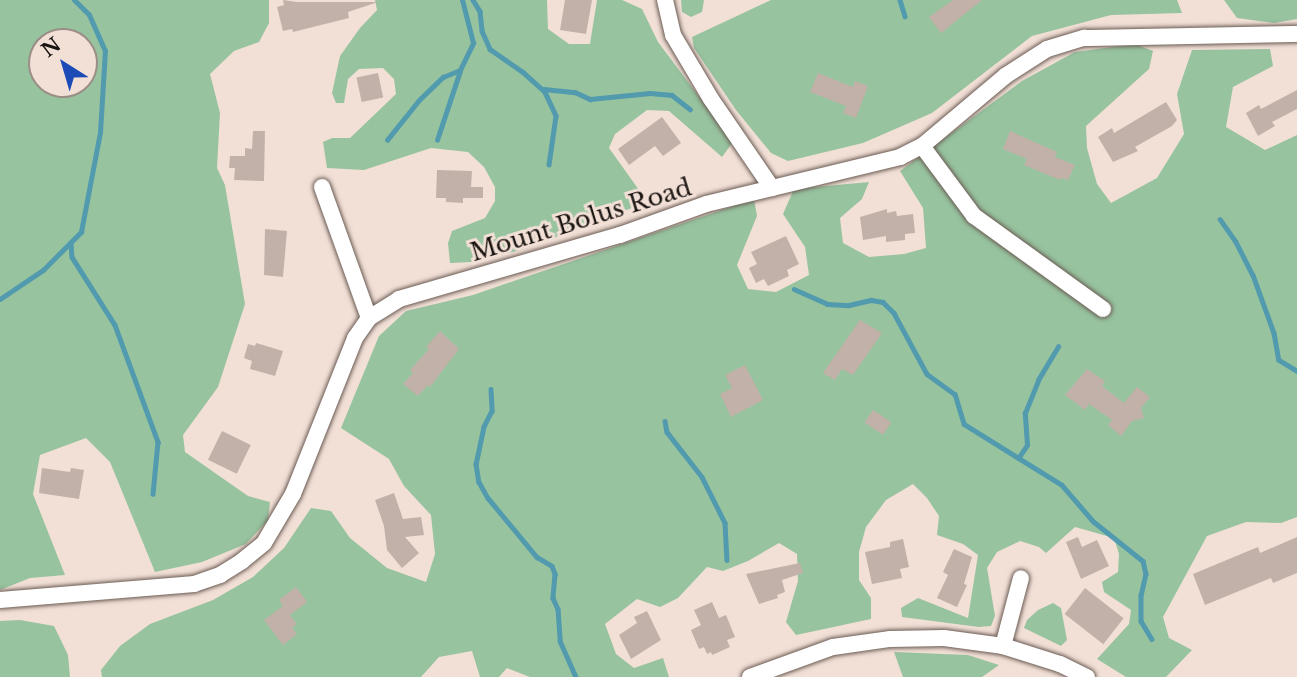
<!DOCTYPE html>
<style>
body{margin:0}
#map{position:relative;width:1297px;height:677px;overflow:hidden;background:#f2e0d7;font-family:"Libre Baskerville",serif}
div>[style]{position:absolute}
.green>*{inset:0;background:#97c39f}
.stream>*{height:4.5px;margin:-2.25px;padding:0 2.25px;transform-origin:2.25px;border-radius:2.25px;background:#529aae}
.building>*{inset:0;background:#c2b1a8;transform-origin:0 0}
.roads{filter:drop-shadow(0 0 2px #6a5b53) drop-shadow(0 0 2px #6a5b53)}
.street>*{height:16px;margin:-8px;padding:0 8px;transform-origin:8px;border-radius:8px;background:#fff}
span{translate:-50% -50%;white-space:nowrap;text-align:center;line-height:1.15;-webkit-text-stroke:6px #f2e0d7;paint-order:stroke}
.street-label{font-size:24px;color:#191410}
.north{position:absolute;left:28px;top:28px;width:70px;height:70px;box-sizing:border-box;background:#f2e0d7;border:2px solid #9b8e87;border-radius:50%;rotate:323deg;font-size:19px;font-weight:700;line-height:28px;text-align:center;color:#191410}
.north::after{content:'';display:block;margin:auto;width:24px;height:32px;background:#1c4ab7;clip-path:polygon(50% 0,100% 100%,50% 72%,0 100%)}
</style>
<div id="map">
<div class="green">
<div style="clip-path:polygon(evenodd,0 0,269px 0,269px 23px,259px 42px,234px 51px,210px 74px,220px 113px,217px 168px,225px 185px,245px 304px,218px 387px,183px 435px,185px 452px,248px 496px,270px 502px,268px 520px,246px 544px,202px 562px,155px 572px,110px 462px,86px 438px,40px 455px,33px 494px,65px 575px,30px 578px,0 590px,0 0,42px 42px,84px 42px,84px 84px,42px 84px,42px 42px)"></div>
<div style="clip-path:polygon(375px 0,547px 0,548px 29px,569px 44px,590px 44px,597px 0,622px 0,642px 9px,658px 42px,733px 142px,722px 157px,669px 111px,647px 110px,615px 134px,609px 148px,639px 190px,637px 206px,525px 249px,471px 262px,450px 263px,448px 243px,452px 231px,485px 218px,495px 201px,495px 187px,484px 167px,468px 152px,431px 148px,364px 170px,327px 168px,323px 142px,332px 138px,350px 138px,396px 94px,394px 79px,383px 68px,359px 69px,348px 79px,344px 103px,336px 103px,332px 93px,340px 56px,360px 28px,377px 10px)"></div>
<div style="clip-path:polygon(681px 0,704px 0,702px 12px,691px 17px,682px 12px)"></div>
<div style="clip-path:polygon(771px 0,1177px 0,1182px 13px,1111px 15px,1032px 36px,932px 113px,863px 143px,788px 161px,771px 153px,736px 110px,694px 48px,692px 37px)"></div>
<div style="clip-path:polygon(1224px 0,1297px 0,1297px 19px,1274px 23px,1237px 18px)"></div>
<div style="clip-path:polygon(1135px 44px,1153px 51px,1149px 69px,1086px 126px,1087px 148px,1097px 184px,1111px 203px,1157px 178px,1184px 134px,1177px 94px,1192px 50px,1270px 49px,1273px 66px,1233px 87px,1226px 127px,1265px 150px,1297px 135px,1297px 517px,1281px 523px,1246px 522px,1207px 536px,1163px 617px,1169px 638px,1192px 650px,1166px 677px,1126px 677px,1097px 659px,1129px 624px,1131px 610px,1104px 592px,1102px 582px,1118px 572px,1119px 554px,1114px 538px,1075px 527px,1046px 553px,1039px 547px,1020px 541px,997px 552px,987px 568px,995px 616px,991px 626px,979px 627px,902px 617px,901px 608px,918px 598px,968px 618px,978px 555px,963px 544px,937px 535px,939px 516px,927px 498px,913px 484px,886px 500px,866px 527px,859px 552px,859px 580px,871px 598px,871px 619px,796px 635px,786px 622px,798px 581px,797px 554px,779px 543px,748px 561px,723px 571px,707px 567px,678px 598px,660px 607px,637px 599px,605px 624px,616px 654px,634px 668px,663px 658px,669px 677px,530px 677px,507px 668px,499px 677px,480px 677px,472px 651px,439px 657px,421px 677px,102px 677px,101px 670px,120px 646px,150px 624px,213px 600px,253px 577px,284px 548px,311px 508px,331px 511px,350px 538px,387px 568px,426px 582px,435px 554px,431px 515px,404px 486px,389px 459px,341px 428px,379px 336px,406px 311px,473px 295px,754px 199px,757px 216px,737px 265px,748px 289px,776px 292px,809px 275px,805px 247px,783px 214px,794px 189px,869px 182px,862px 199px,840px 218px,843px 243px,869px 257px,904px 254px,926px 248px,923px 208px,900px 171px,1022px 81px,1075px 52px)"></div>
<div style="clip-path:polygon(1053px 603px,1061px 608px,1067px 640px,1061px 646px,1024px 628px,1027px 620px,1038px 610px)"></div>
<div style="clip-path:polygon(20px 620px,54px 626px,68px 655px,70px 677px,0 677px,0 621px)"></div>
<div style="clip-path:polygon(894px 652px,968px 655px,999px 665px,982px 677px,903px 677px)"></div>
</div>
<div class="stream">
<div style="left:473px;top:0;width:13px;rotate:58deg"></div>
<div style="left:480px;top:11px;width:20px;rotate:84deg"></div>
<div style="left:482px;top:31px;width:20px;rotate:66deg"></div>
<div style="left:490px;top:49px;width:40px;rotate:34.9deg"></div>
<div style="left:523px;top:72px;width:30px;rotate:42deg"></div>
<div style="left:545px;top:92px;width:26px;rotate:65deg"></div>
<div style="left:556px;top:116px;width:49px;rotate:98.1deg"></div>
<div style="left:900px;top:0;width:17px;rotate:73deg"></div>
<div style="left:544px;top:89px;width:31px;rotate:6deg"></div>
<div style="left:575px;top:92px;width:17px;rotate:25deg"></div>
<div style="left:590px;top:99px;width:60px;rotate:-5.7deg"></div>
<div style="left:650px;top:93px;width:22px;rotate:5deg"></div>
<div style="left:672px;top:95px;width:23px;rotate:38deg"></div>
<div style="left:387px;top:140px;width:51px;rotate:-51.3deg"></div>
<div style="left:419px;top:100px;width:33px;rotate:-44deg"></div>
<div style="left:443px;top:77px;width:18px;rotate:-22deg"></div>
<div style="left:460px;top:70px;width:30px;rotate:-64deg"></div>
<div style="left:473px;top:43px;width:44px;rotate:-104.3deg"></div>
<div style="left:437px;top:140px;width:73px;rotate:-71.6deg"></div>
<div style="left:1220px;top:219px;width:28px;rotate:55deg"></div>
<div style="left:1236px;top:242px;width:37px;rotate:63deg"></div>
<div style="left:1253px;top:275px;width:62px;rotate:70.1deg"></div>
<div style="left:1274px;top:333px;width:27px;rotate:80deg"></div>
<div style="left:1279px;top:360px;width:21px;rotate:31deg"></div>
<div style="left:71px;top:243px;width:14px;rotate:86deg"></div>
<div style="left:72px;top:257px;width:80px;rotate:57.7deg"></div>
<div style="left:115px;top:325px;width:125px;rotate:69.8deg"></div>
<div style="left:158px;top:442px;width:52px;rotate:95.5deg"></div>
<div style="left:794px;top:289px;width:36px;rotate:24deg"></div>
<div style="left:827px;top:304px;width:22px;rotate:3deg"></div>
<div style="left:849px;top:305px;width:23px;rotate:-13deg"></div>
<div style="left:871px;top:300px;width:12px;rotate:9deg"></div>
<div style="left:883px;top:302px;width:16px;rotate:45deg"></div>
<div style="left:894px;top:313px;width:69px;rotate:61.6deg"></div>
<div style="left:927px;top:374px;width:34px;rotate:36deg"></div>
<div style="left:955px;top:394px;width:31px;rotate:73deg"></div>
<div style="left:964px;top:424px;width:115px;rotate:31.9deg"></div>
<div style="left:1062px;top:485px;width:48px;rotate:49.3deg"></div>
<div style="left:1093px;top:521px;width:64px;rotate:38.7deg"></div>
<div style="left:1143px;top:561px;width:13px;rotate:77deg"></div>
<div style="left:1146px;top:574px;width:22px;rotate:103deg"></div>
<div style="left:1141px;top:595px;width:26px;rotate:90deg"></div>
<div style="left:1141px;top:621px;width:21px;rotate:59deg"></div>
<div style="left:0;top:299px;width:52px;rotate:-34deg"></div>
<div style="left:43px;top:270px;width:54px;rotate:-45deg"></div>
<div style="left:81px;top:232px;width:102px;rotate:-79.2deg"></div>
<div style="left:100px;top:132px;width:81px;rotate:-86.5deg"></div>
<div style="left:105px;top:51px;width:39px;rotate:-114deg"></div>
<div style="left:89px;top:15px;width:21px;rotate:-135deg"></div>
<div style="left:491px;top:389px;width:22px;rotate:87deg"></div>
<div style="left:492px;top:411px;width:18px;rotate:117deg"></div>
<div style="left:484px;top:427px;width:38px;rotate:102deg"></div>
<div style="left:476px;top:464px;width:18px;rotate:81deg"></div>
<div style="left:479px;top:482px;width:18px;rotate:61deg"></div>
<div style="left:488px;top:498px;width:77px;rotate:50.3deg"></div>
<div style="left:537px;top:557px;width:17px;rotate:31deg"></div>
<div style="left:552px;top:566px;width:9px;rotate:69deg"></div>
<div style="left:555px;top:574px;width:24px;rotate:95deg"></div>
<div style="left:553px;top:598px;width:12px;rotate:66deg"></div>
<div style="left:558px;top:609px;width:32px;rotate:86deg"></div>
<div style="left:560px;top:641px;width:39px;rotate:66deg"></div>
<div style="left:665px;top:421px;width:11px;rotate:80deg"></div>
<div style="left:667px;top:432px;width:57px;rotate:52.1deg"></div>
<div style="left:702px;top:477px;width:51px;rotate:63.4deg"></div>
<div style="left:725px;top:523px;width:37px;rotate:87deg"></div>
<div style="left:1019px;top:457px;width:14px;rotate:-56deg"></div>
<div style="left:1027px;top:445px;width:32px;rotate:-94deg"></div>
<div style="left:1025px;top:413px;width:35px;rotate:-68deg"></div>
<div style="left:1038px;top:380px;width:39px;rotate:-59deg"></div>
</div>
<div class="building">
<div style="clip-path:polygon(283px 0,297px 2px,378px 2px,348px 12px,349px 18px,293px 32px,292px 29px,283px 31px,277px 7px,284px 5px)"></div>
<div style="clip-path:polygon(565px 0,592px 0,586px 34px,560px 30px)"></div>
<div style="clip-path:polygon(953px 0,982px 0,941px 33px,929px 17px)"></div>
<div style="left:378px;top:73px;width:25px;height:22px;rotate:78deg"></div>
<div style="clip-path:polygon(818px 73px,853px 87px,855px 81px,868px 86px,856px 118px,843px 113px,846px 106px,810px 92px)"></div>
<div style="clip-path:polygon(1297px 90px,1297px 109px,1272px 122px,1275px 126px,1258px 136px,1246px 113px,1259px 105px,1261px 109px)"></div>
<div style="clip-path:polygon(1166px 102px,1177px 120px,1172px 126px,1135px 147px,1138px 151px,1113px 162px,1098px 137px,1112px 128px,1114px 133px)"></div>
<div style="clip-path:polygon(662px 117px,681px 143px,663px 156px,655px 146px,629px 165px,618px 149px)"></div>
<div style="clip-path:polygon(253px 131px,265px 131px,264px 181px,234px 180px,235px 168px,229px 168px,230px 156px,245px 156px,245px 148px,252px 149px)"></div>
<div style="clip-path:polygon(1010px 131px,1057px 152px,1055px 157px,1075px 165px,1068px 180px,1061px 178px,1060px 180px,1024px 165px,1027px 159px,1003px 149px)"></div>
<div style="clip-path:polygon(437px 170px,472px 171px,471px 187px,483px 187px,483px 198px,463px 198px,463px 203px,446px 202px,446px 198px,436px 198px)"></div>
<div style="clip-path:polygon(887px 209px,887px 213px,896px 211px,897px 216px,913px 214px,915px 233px,905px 234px,905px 240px,886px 242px,886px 236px,863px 240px,860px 217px)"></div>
<div style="clip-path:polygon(265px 229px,287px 231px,283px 277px,264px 275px)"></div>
<div style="clip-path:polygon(786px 236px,799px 264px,787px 270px,789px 276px,768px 286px,764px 279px,756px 283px,749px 268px,757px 264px,751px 252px)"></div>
<div style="clip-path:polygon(860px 320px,882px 333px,853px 375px,842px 369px,835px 380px,823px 373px)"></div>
<div style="clip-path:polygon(440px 331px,459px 349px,430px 387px,428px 385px,418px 396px,403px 384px,413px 373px,410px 370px,429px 349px,426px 347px)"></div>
<div style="clip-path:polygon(256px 343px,283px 351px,275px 376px,250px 369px,252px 361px,244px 358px,248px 344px,255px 346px)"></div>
<div style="clip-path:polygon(745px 365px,763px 400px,731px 417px,720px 394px,732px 388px,725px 375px)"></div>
<div style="clip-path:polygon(1087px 369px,1105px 381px,1102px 386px,1124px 403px,1137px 387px,1150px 397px,1141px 408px,1144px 418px,1132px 421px,1121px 436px,1108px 425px,1112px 420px,1089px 404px,1085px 410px,1065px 395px)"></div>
<div style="left:873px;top:410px;width:22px;height:15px;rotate:34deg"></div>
<div style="left:222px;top:431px;width:32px;height:32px;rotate:26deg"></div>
<div style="clip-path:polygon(42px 468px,70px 472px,71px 468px,84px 470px,79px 499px,39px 493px)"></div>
<div style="clip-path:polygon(394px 493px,403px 519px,421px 517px,424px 535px,405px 537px,419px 553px,402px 568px,387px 550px,384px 526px,375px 500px)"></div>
<div style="clip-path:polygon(1078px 537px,1082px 547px,1097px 540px,1109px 566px,1081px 579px,1066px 542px)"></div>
<div style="clip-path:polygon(1297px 537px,1297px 573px,1273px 583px,1271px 578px,1205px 605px,1193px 574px,1258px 547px,1260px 553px)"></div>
<div style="clip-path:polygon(903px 539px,909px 567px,900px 569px,902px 578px,872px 584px,865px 552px,890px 547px,890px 542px)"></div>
<div style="clip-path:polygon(954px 549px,972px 557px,964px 584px,967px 585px,957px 607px,937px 598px,948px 575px,943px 572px)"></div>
<div style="clip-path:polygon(800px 563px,803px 573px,782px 580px,785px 592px,777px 595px,778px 598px,759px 604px,746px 574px)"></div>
<div style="clip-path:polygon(296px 587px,307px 602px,290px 615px,297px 624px,292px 628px,297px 634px,283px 645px,264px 620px,283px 606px,279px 600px)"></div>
<div style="left:1085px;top:588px;width:49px;height:33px;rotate:38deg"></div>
<div style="clip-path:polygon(712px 602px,719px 618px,726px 615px,735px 637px,727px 640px,730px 647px,712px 655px,711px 652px,707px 654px,704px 647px,699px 649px,691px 630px,701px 625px,694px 610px)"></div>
<div style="clip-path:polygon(647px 611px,661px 640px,631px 659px,619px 635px,637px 623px,634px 617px)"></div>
</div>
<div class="roads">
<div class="street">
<div style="left:665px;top:0;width:36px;rotate:77deg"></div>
<div style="left:673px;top:35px;width:74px;rotate:59.3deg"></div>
<div style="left:711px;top:99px;width:108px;rotate:55.6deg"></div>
<div style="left:922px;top:146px;width:87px;rotate:53.4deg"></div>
<div style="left:974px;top:216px;width:159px;rotate:35.8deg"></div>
<div style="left:322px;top:187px;width:139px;rotate:70.3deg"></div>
<div style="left:0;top:600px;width:195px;rotate:-4.7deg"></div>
<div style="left:194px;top:584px;width:28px;rotate:-19deg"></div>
<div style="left:220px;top:575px;width:26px;rotate:-32deg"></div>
<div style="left:242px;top:561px;width:28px;rotate:-39deg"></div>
<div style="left:264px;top:543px;width:57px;rotate:-59.4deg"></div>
<div style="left:293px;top:494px;width:168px;rotate:-68.3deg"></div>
<div style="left:355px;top:338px;width:24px;rotate:-55deg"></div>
<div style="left:369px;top:318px;width:36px;rotate:-32deg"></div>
<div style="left:399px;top:299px;width:230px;rotate:-16.2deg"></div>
<div style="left:620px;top:235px;width:91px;rotate:-19.8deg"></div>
<div style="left:706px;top:204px;width:200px;rotate:-13.6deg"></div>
<div style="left:900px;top:157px;width:25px;rotate:-27deg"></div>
<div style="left:922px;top:146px;width:109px;rotate:-40.1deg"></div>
<div style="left:1005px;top:76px;width:50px;rotate:-32.7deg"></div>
<div style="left:1047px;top:49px;width:39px;rotate:-17deg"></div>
<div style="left:1084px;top:38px;width:213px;rotate:-1.1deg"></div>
<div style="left:1003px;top:646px;width:70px;rotate:-75.2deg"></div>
<div style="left:750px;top:677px;width:88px;rotate:-19.9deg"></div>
<div style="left:833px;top:647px;width:58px;rotate:-8deg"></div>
<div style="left:890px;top:639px;width:54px;rotate:-1.1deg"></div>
<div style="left:944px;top:638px;width:60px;rotate:7.7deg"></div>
<div style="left:1003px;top:646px;width:60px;rotate:17.5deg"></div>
<div style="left:1060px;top:664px;width:30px;rotate:26deg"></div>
</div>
</div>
<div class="street-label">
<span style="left:581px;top:220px;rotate:-17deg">Mount Bolus Road</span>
</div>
<div class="north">N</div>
</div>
